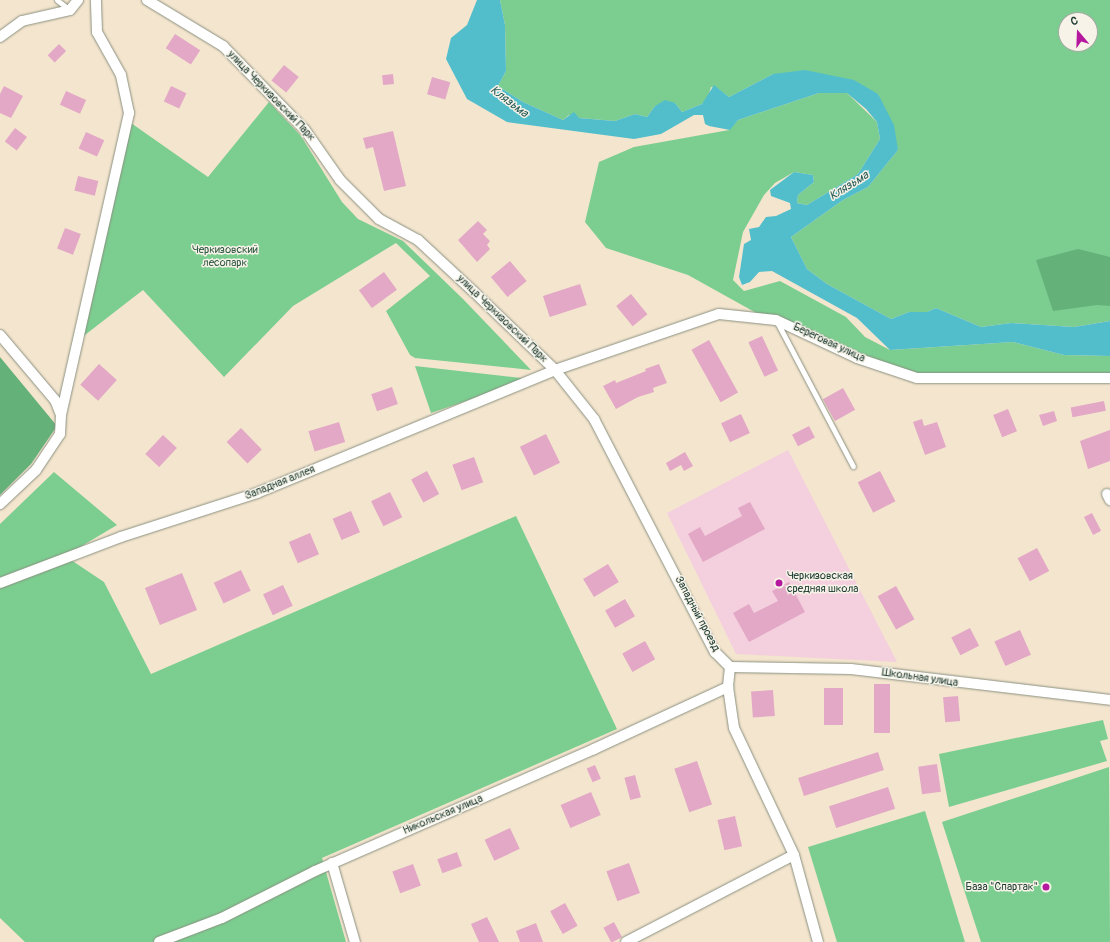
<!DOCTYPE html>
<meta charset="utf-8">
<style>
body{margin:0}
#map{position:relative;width:1110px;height:942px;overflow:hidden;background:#f4e5ce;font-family:Pangolin,sans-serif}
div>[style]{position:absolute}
.built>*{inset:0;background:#f4cfdd}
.green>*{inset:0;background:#7cce90}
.forest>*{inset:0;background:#65b17a}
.water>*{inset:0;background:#52becc}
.building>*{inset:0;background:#e2a8c6;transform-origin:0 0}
.roads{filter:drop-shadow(0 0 1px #8a9181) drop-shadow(0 0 1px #8a9181)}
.lane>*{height:5px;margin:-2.5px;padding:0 2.5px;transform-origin:2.5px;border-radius:2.5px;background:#fff}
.street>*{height:10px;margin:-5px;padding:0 5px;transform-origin:5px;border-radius:5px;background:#fff}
.dots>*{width:11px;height:11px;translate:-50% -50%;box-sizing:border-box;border:2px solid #f7f3e8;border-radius:50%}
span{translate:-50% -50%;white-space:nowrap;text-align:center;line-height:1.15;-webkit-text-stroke:3px #f7f3e8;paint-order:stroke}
.street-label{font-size:11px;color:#1f3d34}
.park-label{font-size:11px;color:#325a46}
.poi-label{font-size:11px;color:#1f3d34}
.left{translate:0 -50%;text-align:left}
.right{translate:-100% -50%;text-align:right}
.water-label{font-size:12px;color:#2c5d5a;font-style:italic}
.north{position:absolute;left:1058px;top:12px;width:40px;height:40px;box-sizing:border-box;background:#f7f3e8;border:1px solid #a1aaa0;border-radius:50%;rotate:341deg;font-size:11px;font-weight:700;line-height:16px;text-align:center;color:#1f3d34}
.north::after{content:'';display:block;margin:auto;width:14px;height:18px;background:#b5179e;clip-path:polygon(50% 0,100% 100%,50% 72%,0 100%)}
</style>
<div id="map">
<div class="built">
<div style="clip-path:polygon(788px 450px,897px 662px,736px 654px,667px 513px)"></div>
</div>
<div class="green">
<div style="clip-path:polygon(evenodd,500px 0,1110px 0,1110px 321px,1074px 327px,1011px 323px,981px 327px,936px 308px,927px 312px,909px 312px,891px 319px,827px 284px,807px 269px,791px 237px,843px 200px,868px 187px,898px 150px,878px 94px,773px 74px,729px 97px,717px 88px,711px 87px,708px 97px,702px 104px,682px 112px,675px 103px,655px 106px,647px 117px,635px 114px,615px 121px,579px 118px,569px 115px,563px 120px,523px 102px,498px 86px,506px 71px,505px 25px,500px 0,1066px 20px,1090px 20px,1090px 44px,1066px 44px,1066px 20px)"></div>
<div style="clip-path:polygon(819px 93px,847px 93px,877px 122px,880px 139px,858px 174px,807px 205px,797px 203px,798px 195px,814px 182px,813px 175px,794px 172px,775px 183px,764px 195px,743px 232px,733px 280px,744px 291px,780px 281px,846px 317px,865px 337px,890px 350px,1013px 342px,1064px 355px,1110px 356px,1110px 376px,917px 378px,785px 329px,688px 275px,606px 248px,585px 222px,599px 162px,634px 147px,729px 130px,738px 120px)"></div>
<div style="clip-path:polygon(269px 102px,301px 136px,342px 202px,358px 219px,403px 241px,463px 299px,531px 370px,415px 358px,410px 355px,386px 311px,430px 276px,396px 243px,293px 306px,224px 377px,143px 290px,72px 345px,131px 123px,208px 177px)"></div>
<div style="clip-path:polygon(415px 366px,530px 379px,431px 413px)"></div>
<div style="clip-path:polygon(54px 472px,117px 525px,65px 556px,104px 582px,151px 674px,516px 516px,617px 729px,322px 858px,346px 942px,25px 942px,0 918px,0 524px)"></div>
<div style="clip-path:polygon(1103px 720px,1108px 739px,1100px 741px,1107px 761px,949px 807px,939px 754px)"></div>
<div style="clip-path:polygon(1109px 767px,1110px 942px,981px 942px,942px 822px)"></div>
<div style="clip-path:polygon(925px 811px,965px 942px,837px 942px,808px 847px)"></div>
</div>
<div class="forest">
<div style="clip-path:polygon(1078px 249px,1110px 257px,1110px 306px,1097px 305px,1053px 311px,1036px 260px)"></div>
<div style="clip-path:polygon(0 357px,57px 426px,31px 464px,0 495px)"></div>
</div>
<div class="water">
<div style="clip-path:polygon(477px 0,500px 0,505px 25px,506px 71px,498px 86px,523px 102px,563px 120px,574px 112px,579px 118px,615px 121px,635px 114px,647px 117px,655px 106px,665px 100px,675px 103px,682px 112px,702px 104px,714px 85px,729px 97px,773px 74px,805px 70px,854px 80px,878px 94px,894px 125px,898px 150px,868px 187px,843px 200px,791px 237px,807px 269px,827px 284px,891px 319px,909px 312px,927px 312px,936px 308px,981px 327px,1011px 323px,1074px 327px,1110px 321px,1110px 356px,1064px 355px,1013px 342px,890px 350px,857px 318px,772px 271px,759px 272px,750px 282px,742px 285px,739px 277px,744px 244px,751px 240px,749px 229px,759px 227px,766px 217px,776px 216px,791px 209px,790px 203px,771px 196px,770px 190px,794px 172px,813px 175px,814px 182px,798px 195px,797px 203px,807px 205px,858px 174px,880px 139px,877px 122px,866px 109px,847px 93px,819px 93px,738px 120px,730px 130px,709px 126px,705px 124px,703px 115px,694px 115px,661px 134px,634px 139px,507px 122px,467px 99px,446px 59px,451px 38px,467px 25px)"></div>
</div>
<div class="building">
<div style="left:175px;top:34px;width:30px;height:17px;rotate:33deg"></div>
<div style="left:59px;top:44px;width:10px;height:16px;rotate:45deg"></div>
<div style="left:284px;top:65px;width:19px;height:20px;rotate:39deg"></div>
<div style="left:393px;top:74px;width:10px;height:11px;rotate:84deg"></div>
<div style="left:432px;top:77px;width:19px;height:18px;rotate:16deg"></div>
<div style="clip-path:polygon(4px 86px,23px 96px,11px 118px,0 113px,0 94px)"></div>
<div style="left:171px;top:86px;width:17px;height:17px;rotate:25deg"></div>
<div style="left:66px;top:91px;width:22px;height:15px;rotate:24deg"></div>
<div style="left:15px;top:128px;width:15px;height:17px;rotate:37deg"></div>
<div style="clip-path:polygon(393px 131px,406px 186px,384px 191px,373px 147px,366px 149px,363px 138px)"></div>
<div style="left:86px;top:132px;width:20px;height:18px;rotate:24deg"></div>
<div style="left:78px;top:176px;width:21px;height:15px;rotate:14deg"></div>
<div style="clip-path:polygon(478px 221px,487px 230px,483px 234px,490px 241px,487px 245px,490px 249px,477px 262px,458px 240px)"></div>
<div style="left:65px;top:228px;width:17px;height:22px;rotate:21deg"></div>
<div style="left:510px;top:261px;width:26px;height:25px;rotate:50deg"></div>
<div style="left:384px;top:272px;width:22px;height:31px;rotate:54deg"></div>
<div style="left:580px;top:284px;width:22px;height:39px;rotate:72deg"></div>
<div style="left:631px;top:294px;width:26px;height:19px;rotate:51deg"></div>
<div style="left:762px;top:336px;width:38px;height:15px;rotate:65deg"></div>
<div style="left:709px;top:340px;width:60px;height:20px;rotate:61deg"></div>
<div style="left:99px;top:364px;width:24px;height:28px;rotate:42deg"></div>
<div style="clip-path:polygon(659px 364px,667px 383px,653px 388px,654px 392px,638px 397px,616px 409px,603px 386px,615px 380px,616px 383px,646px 371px,645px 369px)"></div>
<div style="left:392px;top:387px;width:18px;height:22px;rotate:71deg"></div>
<div style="left:843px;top:388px;width:25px;height:23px;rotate:61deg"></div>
<div style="left:1104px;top:401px;width:10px;height:34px;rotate:79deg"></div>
<div style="left:1008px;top:409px;width:24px;height:16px;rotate:68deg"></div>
<div style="clip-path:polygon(1054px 411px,1057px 421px,1043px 426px,1039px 415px)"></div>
<div style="left:741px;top:414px;width:21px;height:22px;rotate:65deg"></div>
<div style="clip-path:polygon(922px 419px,924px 426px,937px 422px,946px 447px,925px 455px,913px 422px)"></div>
<div style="left:339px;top:422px;width:21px;height:32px;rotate:73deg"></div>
<div style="left:809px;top:426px;width:13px;height:19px;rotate:63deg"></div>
<div style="left:241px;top:428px;width:30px;height:20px;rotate:46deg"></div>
<div style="clip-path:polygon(1110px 430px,1110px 461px,1088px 469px,1080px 441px)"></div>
<div style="left:546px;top:434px;width:32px;height:29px;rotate:64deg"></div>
<div style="left:163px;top:435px;width:19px;height:26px;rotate:43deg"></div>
<div style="clip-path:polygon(685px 452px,693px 466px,684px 471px,681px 465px,670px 471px,666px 463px)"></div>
<div style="left:474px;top:457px;width:27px;height:23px;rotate:70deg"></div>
<div style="left:427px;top:471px;width:26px;height:18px;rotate:62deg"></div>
<div style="left:880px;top:471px;width:34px;height:25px;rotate:63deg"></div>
<div style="left:390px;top:492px;width:28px;height:21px;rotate:64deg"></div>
<div style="clip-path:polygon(750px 502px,765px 529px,703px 562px,688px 534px,700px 527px,705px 536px,742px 516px,738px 508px)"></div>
<div style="left:351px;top:511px;width:23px;height:20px;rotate:67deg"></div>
<div style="left:1092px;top:513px;width:20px;height:9px;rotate:63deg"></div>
<div style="left:310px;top:533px;width:23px;height:23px;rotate:67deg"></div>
<div style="left:1037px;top:548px;width:26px;height:22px;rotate:62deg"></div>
<div style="left:608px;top:564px;width:21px;height:29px;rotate:59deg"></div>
<div style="left:241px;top:570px;width:23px;height:30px;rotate:65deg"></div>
<div style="left:182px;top:573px;width:40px;height:40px;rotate:68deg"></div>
<div style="clip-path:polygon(789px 582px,805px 612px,749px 642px,733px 613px,749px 604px,754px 613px,778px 601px,772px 591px)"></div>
<div style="left:283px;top:585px;width:23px;height:22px;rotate:65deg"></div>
<div style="left:896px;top:586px;width:38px;height:21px;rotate:61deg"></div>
<div style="left:625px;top:599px;width:20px;height:23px;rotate:60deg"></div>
<div style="left:970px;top:628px;width:20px;height:21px;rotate:63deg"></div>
<div style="left:1020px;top:630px;width:27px;height:28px;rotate:66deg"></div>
<div style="left:645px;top:641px;width:21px;height:26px;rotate:61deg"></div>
<div style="left:874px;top:684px;width:16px;height:49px"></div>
<div style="left:824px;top:688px;width:19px;height:37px"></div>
<div style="left:773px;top:690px;width:26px;height:22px;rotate:86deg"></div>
<div style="left:958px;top:696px;width:25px;height:15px;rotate:85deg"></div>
<div style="left:878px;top:752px;width:19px;height:84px;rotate:72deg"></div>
<div style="left:697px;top:761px;width:46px;height:24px;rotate:71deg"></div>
<div style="left:937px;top:764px;width:28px;height:19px;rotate:82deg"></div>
<div style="left:595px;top:765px;width:15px;height:9px;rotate:67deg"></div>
<div style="left:635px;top:775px;width:23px;height:11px;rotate:75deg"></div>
<div style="left:888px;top:787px;width:23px;height:62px;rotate:72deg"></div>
<div style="left:591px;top:792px;width:25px;height:33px;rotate:67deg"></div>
<div style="left:735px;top:816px;width:31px;height:18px;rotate:77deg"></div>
<div style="left:510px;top:828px;width:23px;height:28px;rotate:65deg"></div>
<div style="left:457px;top:852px;width:15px;height:21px;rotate:70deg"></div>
<div style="left:629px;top:863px;width:32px;height:24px;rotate:70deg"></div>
<div style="left:413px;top:864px;width:23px;height:22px;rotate:70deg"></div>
<div style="left:565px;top:903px;width:26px;height:17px;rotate:61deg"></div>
<div style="clip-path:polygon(487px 917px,499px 942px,479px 942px,471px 924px)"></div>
<div style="left:614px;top:922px;width:17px;height:12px;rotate:62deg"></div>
<div style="clip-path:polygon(536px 923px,543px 942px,520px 942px,516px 931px)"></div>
</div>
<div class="roads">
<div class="lane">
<div style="left:57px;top:0;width:16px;rotate:38deg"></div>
<div style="left:777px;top:322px;width:163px;rotate:62.2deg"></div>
</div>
<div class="street">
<div style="left:147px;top:0;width:89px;rotate:31.2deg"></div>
<div style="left:223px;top:46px;width:117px;rotate:45.7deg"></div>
<div style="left:305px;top:130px;width:61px;rotate:55deg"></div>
<div style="left:340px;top:180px;width:55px;rotate:45deg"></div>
<div style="left:379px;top:219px;width:44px;rotate:28.3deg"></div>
<div style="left:418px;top:240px;width:76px;rotate:42.9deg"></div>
<div style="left:474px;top:292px;width:112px;rotate:43.9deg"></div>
<div style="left:555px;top:370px;width:63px;rotate:51.5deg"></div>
<div style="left:594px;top:419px;width:263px;rotate:62.6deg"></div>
<div style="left:715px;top:652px;width:21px;rotate:45deg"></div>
<div style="left:730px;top:667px;width:20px;rotate:96deg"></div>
<div style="left:728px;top:687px;width:41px;rotate:81.7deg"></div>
<div style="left:734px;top:728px;width:140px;rotate:64.7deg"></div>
<div style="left:794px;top:855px;width:90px;rotate:74.6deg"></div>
<div style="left:0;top:37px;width:27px;rotate:-36deg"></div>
<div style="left:22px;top:21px;width:49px;rotate:-12.9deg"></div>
<div style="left:70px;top:10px;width:13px;rotate:-51deg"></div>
<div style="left:0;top:335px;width:85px;rotate:49.8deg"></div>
<div style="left:55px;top:400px;width:16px;rotate:68deg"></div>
<div style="left:61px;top:415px;width:19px;rotate:93deg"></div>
<div style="left:60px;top:434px;width:43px;rotate:123.7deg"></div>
<div style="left:36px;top:470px;width:50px;rotate:136.6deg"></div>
<div style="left:61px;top:415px;width:310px;rotate:-77.3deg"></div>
<div style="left:129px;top:113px;width:39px;rotate:-102deg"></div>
<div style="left:121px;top:75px;width:49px;rotate:-119.2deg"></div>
<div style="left:97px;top:32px;width:32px;rotate:-92deg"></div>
<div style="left:1107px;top:494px;width:7px;rotate:63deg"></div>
<div style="left:0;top:583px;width:129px;rotate:-20.8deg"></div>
<div style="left:121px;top:537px;width:143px;rotate:-17.9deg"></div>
<div style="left:257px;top:493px;width:322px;rotate:-22.4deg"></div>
<div style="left:555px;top:370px;width:173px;rotate:-18.9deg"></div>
<div style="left:719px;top:314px;width:57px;rotate:6deg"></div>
<div style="left:776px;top:320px;width:89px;rotate:25.1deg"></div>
<div style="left:857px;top:358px;width:63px;rotate:18.4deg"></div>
<div style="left:917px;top:378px;width:193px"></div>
<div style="left:730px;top:667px;width:121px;rotate:0.9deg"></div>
<div style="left:851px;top:669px;width:261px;rotate:6.8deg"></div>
<div style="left:332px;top:863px;width:82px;rotate:73.8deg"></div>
<div style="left:159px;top:942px;width:67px;rotate:-20.9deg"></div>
<div style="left:222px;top:918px;width:104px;rotate:-26.8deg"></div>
<div style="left:315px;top:871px;width:305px;rotate:-23.6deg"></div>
<div style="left:594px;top:749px;width:148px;rotate:-24.8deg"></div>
<div style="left:626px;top:942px;width:189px;rotate:-27.4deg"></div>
</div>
</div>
<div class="dots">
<div style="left:779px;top:583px;background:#b5179e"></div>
<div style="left:1046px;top:887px;background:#b5179e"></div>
</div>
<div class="street-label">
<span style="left:271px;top:96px;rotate:46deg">улица Черкизовский Парк</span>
<span style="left:502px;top:319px;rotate:44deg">улица Черкизовский Парк</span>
<span style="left:829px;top:343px;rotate:25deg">Береговая улица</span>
<span style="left:280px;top:483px;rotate:-22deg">Западная аллея</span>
<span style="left:697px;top:614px;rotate:62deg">Западный проезд</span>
<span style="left:920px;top:678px;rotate:8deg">Школьная улица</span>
<span style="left:443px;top:815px;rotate:-23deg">Никольская улица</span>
</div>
<div class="park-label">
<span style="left:225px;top:257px">Черкизовский<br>лесопарк</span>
</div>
<div class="poi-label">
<span class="left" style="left:787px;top:583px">Черкизовская<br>средняя школа</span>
<span class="right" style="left:1038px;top:887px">База "Спартак"</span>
</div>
<div class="water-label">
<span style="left:509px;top:102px;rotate:37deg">Клязьма</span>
<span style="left:849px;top:186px;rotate:-32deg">Клязьма</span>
</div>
<div class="north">С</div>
</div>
